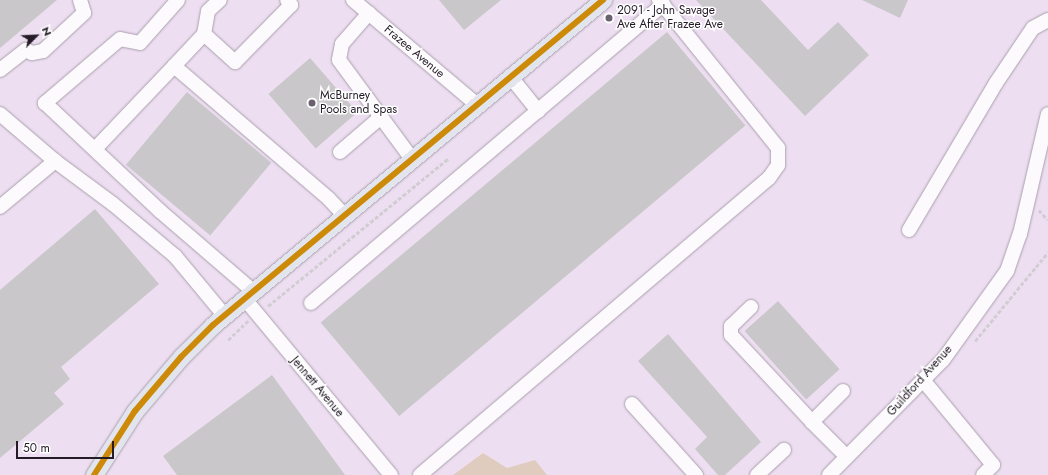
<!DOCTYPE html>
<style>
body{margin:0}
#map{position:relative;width:1048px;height:475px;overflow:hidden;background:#eddff1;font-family:Jost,sans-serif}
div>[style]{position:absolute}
.green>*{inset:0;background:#e0ccbe}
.building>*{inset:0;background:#c9c7c9;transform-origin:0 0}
.path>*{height:2.5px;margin-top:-1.25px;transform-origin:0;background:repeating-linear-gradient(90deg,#d1cdd2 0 4px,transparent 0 6px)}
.roads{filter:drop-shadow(0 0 1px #aa9fad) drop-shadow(0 0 1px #aa9fad)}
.minor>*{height:14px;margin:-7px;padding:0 7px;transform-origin:7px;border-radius:7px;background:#fcfafd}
.major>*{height:17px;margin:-8.5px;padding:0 8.5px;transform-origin:8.5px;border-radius:8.5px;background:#e3e5ee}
.bus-1>*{height:6px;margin:-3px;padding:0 3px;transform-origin:3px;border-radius:3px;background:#cd8a08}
.dots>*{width:11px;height:11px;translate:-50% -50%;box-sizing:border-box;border:2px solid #fff;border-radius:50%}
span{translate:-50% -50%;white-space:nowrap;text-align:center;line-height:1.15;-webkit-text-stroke:3px #fff;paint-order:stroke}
.poi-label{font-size:12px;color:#241b27}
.left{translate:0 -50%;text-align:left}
.street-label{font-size:12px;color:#241b27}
.north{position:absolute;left:16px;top:16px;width:40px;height:40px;-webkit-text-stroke:3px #fff;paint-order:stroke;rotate:66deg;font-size:11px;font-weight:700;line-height:16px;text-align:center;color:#241b27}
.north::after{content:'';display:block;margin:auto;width:14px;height:18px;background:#241b27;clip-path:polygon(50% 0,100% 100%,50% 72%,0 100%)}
.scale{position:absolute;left:16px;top:441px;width:98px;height:18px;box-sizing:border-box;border:2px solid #241b27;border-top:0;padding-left:5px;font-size:12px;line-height:14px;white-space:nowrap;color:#241b27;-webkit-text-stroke:3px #fff;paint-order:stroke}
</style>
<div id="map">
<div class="green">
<div style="clip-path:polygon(483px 453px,507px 468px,535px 460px,547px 475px,453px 475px)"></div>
</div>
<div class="building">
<div style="clip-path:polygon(0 0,57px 0,0 48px)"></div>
<div style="clip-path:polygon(439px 0,501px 0,464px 30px)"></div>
<div style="clip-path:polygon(696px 0,761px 0,808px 50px,838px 22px,869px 55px,805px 116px)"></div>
<div style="clip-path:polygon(862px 0,908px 0,900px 18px)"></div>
<div style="left:667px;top:32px;width:122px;height:452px;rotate:50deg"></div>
<div style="left:310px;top:58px;width:72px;height:55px;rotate:49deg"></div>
<div style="left:187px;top:92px;width:110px;height:95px;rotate:40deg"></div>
<div style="clip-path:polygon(95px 209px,159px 284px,61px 367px,70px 379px,54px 393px,64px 404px,0 458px,0 290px)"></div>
<div style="left:778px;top:301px;width:92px;height:45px;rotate:48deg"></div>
<div style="clip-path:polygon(668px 334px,761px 442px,725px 475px,718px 475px,695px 449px,707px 437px,638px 361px)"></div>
<div style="clip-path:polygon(272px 375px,345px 475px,177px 475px,163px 456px)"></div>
</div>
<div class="path">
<div style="left:1039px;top:210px;width:13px;rotate:48deg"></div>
<div style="left:268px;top:306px;width:234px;rotate:-39.3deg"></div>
<div style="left:228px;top:340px;width:28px;rotate:-44deg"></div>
<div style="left:975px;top:341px;width:115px;rotate:-50.6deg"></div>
</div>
<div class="roads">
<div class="minor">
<div style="left:178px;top:0;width:57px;rotate:131.5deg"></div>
<div style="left:140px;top:43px;width:20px;rotate:-169deg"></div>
<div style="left:120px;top:39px;width:99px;rotate:139.5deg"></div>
<div style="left:45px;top:103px;width:158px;rotate:43.2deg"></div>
<div style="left:160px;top:211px;width:123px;rotate:40.7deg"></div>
<div style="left:353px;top:0;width:161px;rotate:40.2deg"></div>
<div style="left:369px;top:13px;width:41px;rotate:131.1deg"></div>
<div style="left:342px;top:44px;width:16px;rotate:101deg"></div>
<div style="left:339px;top:60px;width:123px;rotate:53.6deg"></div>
<div style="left:204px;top:34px;width:23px;rotate:-80deg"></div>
<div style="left:208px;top:11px;width:16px;rotate:-43deg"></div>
<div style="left:174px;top:66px;width:44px;rotate:-46.8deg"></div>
<div style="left:204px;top:34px;width:42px;rotate:42.1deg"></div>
<div style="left:235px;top:62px;width:80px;rotate:-45.5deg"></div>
<div style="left:291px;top:5px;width:6px;rotate:-129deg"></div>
<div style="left:0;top:70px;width:33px;rotate:-38deg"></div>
<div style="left:26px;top:50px;width:7px;rotate:27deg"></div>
<div style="left:32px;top:53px;width:11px;rotate:-10deg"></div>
<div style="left:43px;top:51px;width:56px;rotate:-42.8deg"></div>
<div style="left:84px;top:13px;width:14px;rotate:-107deg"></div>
<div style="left:510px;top:76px;width:45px;rotate:51.3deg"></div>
<div style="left:0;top:114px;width:72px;rotate:40.5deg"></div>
<div style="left:55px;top:161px;width:72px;rotate:36.6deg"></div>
<div style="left:113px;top:204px;width:81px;rotate:40deg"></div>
<div style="left:175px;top:256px;width:77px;rotate:50.3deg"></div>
<div style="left:95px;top:149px;width:115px;rotate:-46.4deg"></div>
<div style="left:174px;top:66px;width:204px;rotate:40.6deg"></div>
<div style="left:329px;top:199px;width:23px;rotate:47deg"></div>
<div style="left:340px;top:152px;width:54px;rotate:-40.5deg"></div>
<div style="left:0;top:207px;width:72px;rotate:-39.9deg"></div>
<div style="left:909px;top:230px;width:171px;rotate:-59.4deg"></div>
<div style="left:996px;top:83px;width:66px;rotate:-56.1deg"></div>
<div style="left:1033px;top:28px;width:17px;rotate:-28deg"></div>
<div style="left:244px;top:298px;width:230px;rotate:50.3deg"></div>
<div style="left:311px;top:303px;width:462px;rotate:-40.3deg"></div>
<div style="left:751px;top:307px;width:28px;rotate:136deg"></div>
<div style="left:731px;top:326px;width:9px;rotate:90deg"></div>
<div style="left:731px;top:335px;width:119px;rotate:47deg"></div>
<div style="left:923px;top:380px;width:110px;rotate:50.5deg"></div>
<div style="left:993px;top:465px;width:14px;rotate:135deg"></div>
<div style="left:843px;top:391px;width:44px;rotate:135deg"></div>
<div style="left:812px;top:422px;width:49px;rotate:45deg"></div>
<div style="left:632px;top:404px;width:96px;rotate:48deg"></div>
<div style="left:420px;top:475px;width:458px;rotate:-40.4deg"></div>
<div style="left:769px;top:178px;width:16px;rotate:-55deg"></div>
<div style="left:778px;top:165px;width:17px;rotate:-90deg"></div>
<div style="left:778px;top:148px;width:190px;rotate:-128.8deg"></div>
<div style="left:757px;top:475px;width:37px;rotate:-43deg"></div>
<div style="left:829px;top:475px;width:162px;rotate:-45.3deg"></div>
<div style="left:943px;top:360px;width:110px;rotate:-54.3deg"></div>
<div style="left:1007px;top:271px;width:39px;rotate:-71deg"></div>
<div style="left:1020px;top:234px;width:123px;rotate:-76.9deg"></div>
</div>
<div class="major">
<div style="left:94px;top:475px;width:76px;rotate:-57.4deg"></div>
<div style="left:135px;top:411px;width:71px;rotate:-49.6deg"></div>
<div style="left:181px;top:357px;width:45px;rotate:-45deg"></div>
<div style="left:213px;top:325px;width:508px;rotate:-39.81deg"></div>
</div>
</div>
<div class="bus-1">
<div style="left:94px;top:475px;width:76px;rotate:-57.4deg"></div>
<div style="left:135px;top:411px;width:71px;rotate:-49.6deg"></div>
<div style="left:181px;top:357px;width:45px;rotate:-45deg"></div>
<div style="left:213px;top:325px;width:508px;rotate:-39.81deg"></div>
</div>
<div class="dots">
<div style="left:609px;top:18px;background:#6a606e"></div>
<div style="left:312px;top:103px;background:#6a606e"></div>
</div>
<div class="poi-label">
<span class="left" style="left:617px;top:18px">2091 - John Savage<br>Ave After Frazee Ave</span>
<span class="left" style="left:320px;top:103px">McBurney<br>Pools and Spas</span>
</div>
<div class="street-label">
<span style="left:414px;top:52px;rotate:40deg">Frazee Avenue</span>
<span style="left:920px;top:381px;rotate:-48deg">Guildford Avenue</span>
<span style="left:317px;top:387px;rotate:50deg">Jennett Avenue</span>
</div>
<div class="north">N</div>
<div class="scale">50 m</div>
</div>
